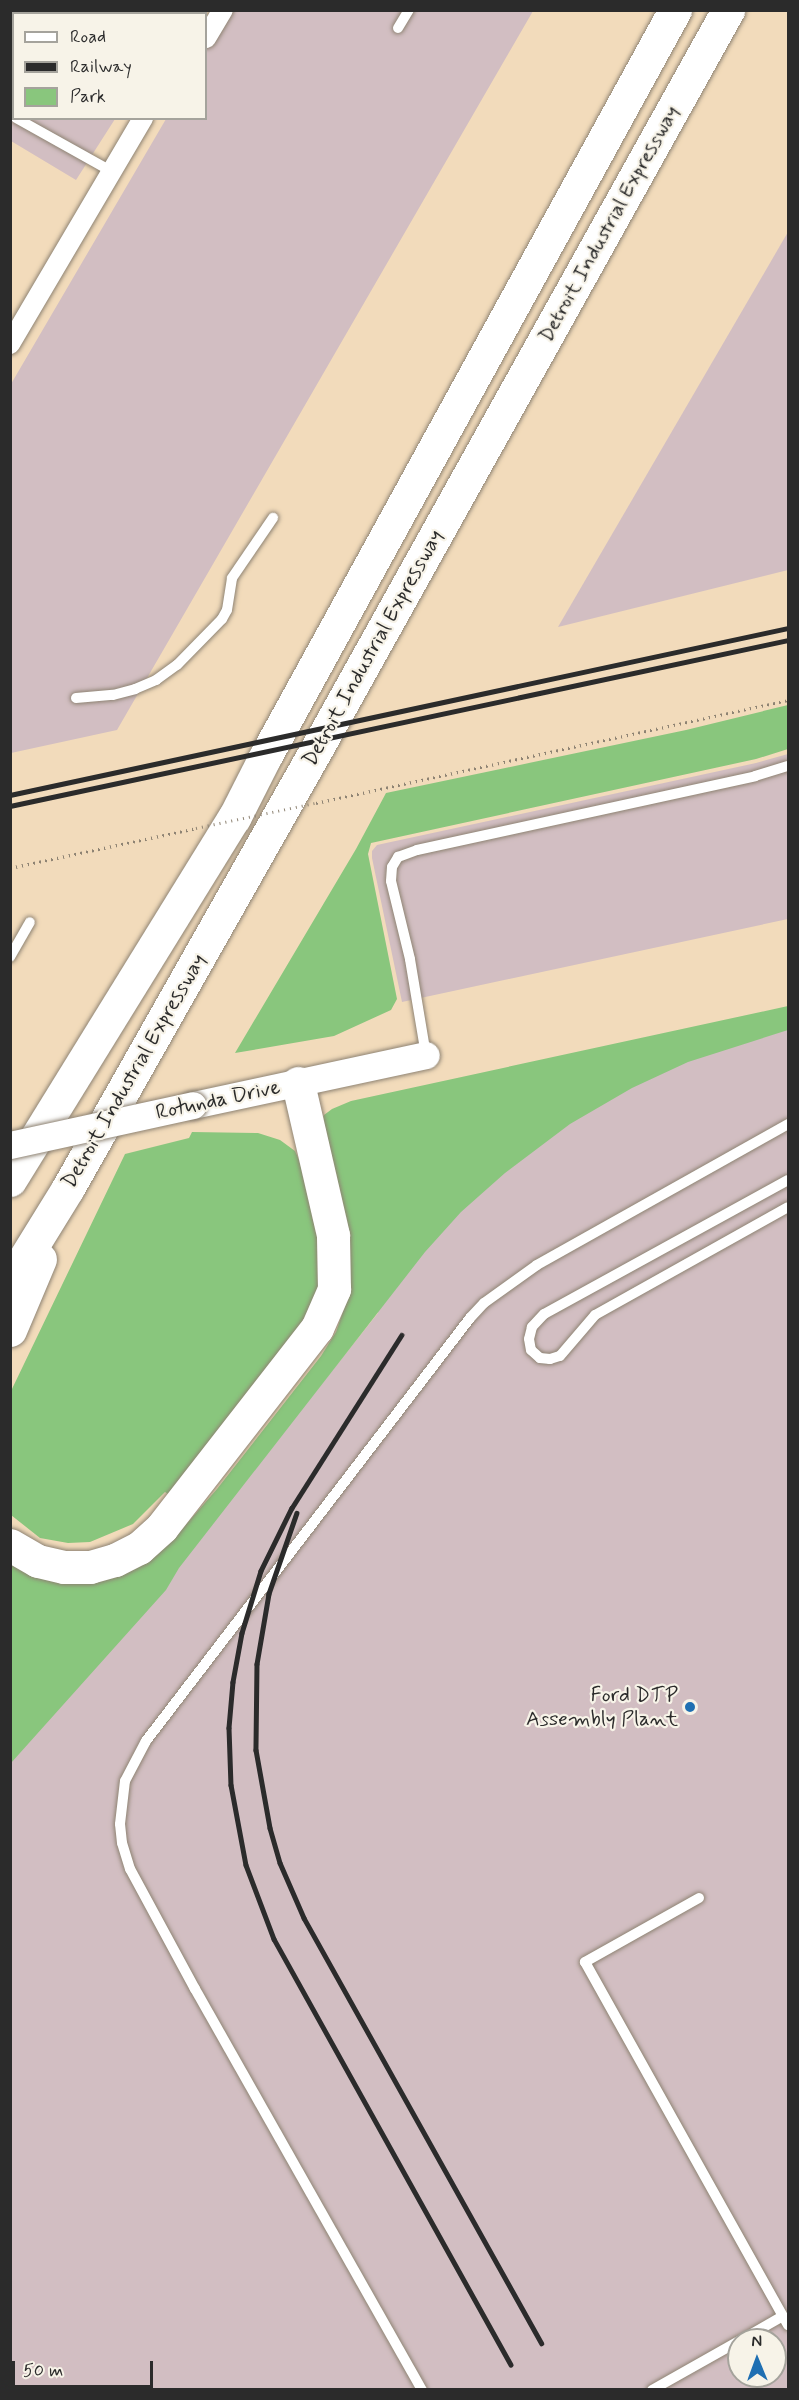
<!DOCTYPE html>
<style>
body{margin:0}
#map{position:relative;width:799px;height:2400px;overflow:hidden;background:#f2dbbb;font-family:Mynerve,sans-serif}
div>[style]{position:absolute}
.industrial>*{inset:0;background:#d2bec2}
.green>*{inset:0;background:#89c67d}
.path>*{height:3px;margin-top:-1.5px;transform-origin:0;background:repeating-linear-gradient(90deg,#8e8373 0 1.5px,transparent 0 6px)}
.roads{filter:drop-shadow(0 0 2px #8e8373) drop-shadow(0 0 2px #8e8373)}
.lane>*{height:10px;margin:-5px;padding:0 5px;transform-origin:5px;border-radius:5px;background:#fff}
.street>*{height:20px;margin:-10px;padding:0 10px;transform-origin:10px;border-radius:10px;background:#fff}
.secondary>*{height:27px;margin:-13.5px;padding:0 13.5px;transform-origin:13.5px;border-radius:13.5px;background:#fff}
.highway>*{height:33px;margin:-16.5px;padding:0 16.5px;transform-origin:16.5px;border-radius:16.5px;background:#fff}
.rail>*{height:4.5px;margin:-2.25px;padding:0 2.25px;transform-origin:2.25px;border-radius:2.25px;background:#2b2b2b}
.path-bridge>*{height:3px;margin-top:-1.5px;transform-origin:0;background:repeating-linear-gradient(90deg,#8e8373 0 1.5px,transparent 0 6px)}
.bridges{filter:drop-shadow(0 0 2px #8e8373) drop-shadow(0 0 2px #8e8373)}
.secondary-bridge>*{height:27px;margin:-13.5px;padding:0 13.5px;transform-origin:13.5px;border-radius:13.5px;background:#fff}
.dots>*{width:16px;height:16px;translate:-50% -50%;box-sizing:border-box;border:3px solid #f7f3e8;border-radius:50%}
span{translate:-50% -50%;white-space:nowrap;text-align:center;line-height:1.15;-webkit-text-stroke:4.5px #f7f3e8;paint-order:stroke}
.street-label{font-size:21px;color:#2b2b2b}
.poi-label{font-size:21px;color:#2b2b2b}
.right{translate:-100% -50%;text-align:right}
.frame{position:absolute;inset:0;border:12px solid #2b2b2b;pointer-events:none}
.legend{position:absolute;left:12px;top:12px;width:195px;height:108px;box-sizing:border-box;background:#f7f3e8;border:2px solid #a5a39c;margin:0;padding:8px 10px;list-style:none;font-size:18px;color:#2b2b2b}
.legend li{display:flex;align-items:center;gap:12px;height:30px}
.legend b{width:30px;border:2px solid #a5a39c}
.north{position:absolute;left:727px;top:2328px;width:60px;height:60px;box-sizing:border-box;background:#f7f3e8;border:2px solid #a5a39c;border-radius:50%;rotate:359deg;font-size:16px;font-weight:700;line-height:24px;text-align:center;color:#2b2b2b}
.north::after{content:'';display:block;margin:auto;width:21px;height:27px;background:#1f6fb2;clip-path:polygon(50% 0,100% 100%,50% 72%,0 100%)}
.scale{position:absolute;left:12px;top:2361px;width:141px;height:27px;box-sizing:border-box;border:3px solid #2b2b2b;border-top:0;padding-left:8px;font-size:18px;line-height:21px;white-space:nowrap;color:#2b2b2b;-webkit-text-stroke:4px #f7f3e8;paint-order:stroke}
</style>
<div id="map">
<div class="industrial">
<div style="clip-path:polygon(11px 11px,182px 11px,180px 14px,14px 14px,14px 118px,115px 119px,76px 180px,11px 141px)"></div>
<div style="clip-path:polygon(229px 11px,533px 11px,117px 730px,11px 753px,11px 384px,166px 119px,206px 118px,206px 50px)"></div>
<div style="clip-path:polygon(788px 232px,788px 570px,558px 627px)"></div>
<div style="clip-path:polygon(788px 754px,788px 919px,402px 1002px,372px 858px,372px 851px,377px 845px,756px 763px)"></div>
<div style="clip-path:polygon(evenodd,788px 1029px,788px 2389px,11px 2390px,11px 1610px,100px 1662px,378px 1313px,336px 1126px,788px 1029px,739px 2340px,775px 2340px,775px 2376px,739px 2376px,739px 2340px)"></div>
</div>
<div class="green">
<div style="clip-path:polygon(788px 705px,788px 749px,756px 759px,371px 843px,368px 854px,397px 999px,391px 1010px,334px 1036px,235px 1053px,356px 849px,386px 793px,686px 730px)"></div>
<div style="clip-path:polygon(788px 1006px,788px 1030px,688px 1062px,632px 1088px,570px 1124px,505px 1173px,461px 1212px,425px 1252px,179px 1568px,166px 1590px,11px 1763px,11px 1562px,151px 1556px,176px 1536px,217px 1489px,321px 1356px,336px 1332px,345px 1306px,350px 1275px,350px 1253px,322px 1123px,324px 1115px,332px 1109px,351px 1101px)"></div>
<div style="clip-path:polygon(192px 1132px,258px 1133px,280px 1140px,295px 1151px,305px 1173px,317px 1229px,318px 1286px,312px 1310px,171px 1496px,165px 1492px,133px 1524px,90px 1542px,68px 1543px,40px 1538px,11px 1515px,11px 1391px,125px 1154px,189px 1138px)"></div>
</div>
<div class="path">
<div style="left:316px;top:803px;width:483px;rotate:-12.3deg"></div>
<div style="left:10px;top:868px;width:190px;rotate:-12.1deg"></div>
</div>
<div class="roads">
<div class="lane">
<div style="left:398px;top:28px;width:21px;rotate:-59deg"></div>
<div style="left:16px;top:118px;width:109px;rotate:29.2deg"></div>
<div style="left:76px;top:698px;width:37px;rotate:-5deg"></div>
<div style="left:113px;top:695px;width:23px;rotate:-15deg"></div>
<div style="left:135px;top:689px;width:23px;rotate:-23deg"></div>
<div style="left:156px;top:680px;width:26px;rotate:-36deg"></div>
<div style="left:177px;top:665px;width:64px;rotate:-45.6deg"></div>
<div style="left:222px;top:619px;width:10px;rotate:-61deg"></div>
<div style="left:227px;top:610px;width:32px;rotate:-81deg"></div>
<div style="left:232px;top:578px;width:73px;rotate:-55.7deg"></div>
<div style="left:10px;top:957px;width:40px;rotate:-60.3deg"></div>
<div style="left:426px;top:1055px;width:97px;rotate:-99.5deg"></div>
<div style="left:410px;top:959px;width:80px;rotate:-103.7deg"></div>
<div style="left:391px;top:881px;width:14px;rotate:-86deg"></div>
<div style="left:392px;top:867px;width:12px;rotate:-59deg"></div>
<div style="left:398px;top:857px;width:20px;rotate:-20deg"></div>
<div style="left:417px;top:850px;width:346px;rotate:-12.3deg"></div>
<div style="left:755px;top:776px;width:34px;rotate:-17deg"></div>
<div style="left:788px;top:1180px;width:278px;rotate:151.2deg"></div>
<div style="left:544px;top:1314px;width:18px;rotate:133deg"></div>
<div style="left:532px;top:1327px;width:12px;rotate:104deg"></div>
<div style="left:529px;top:1339px;width:11px;rotate:80deg"></div>
<div style="left:531px;top:1350px;width:12px;rotate:42deg"></div>
<div style="left:540px;top:1358px;width:10px;rotate:6deg"></div>
<div style="left:550px;top:1359px;width:10px;rotate:-17deg"></div>
<div style="left:560px;top:1356px;width:54px;rotate:-49.5deg"></div>
<div style="left:595px;top:1315px;width:221px;rotate:-29.2deg"></div>
<div style="left:699px;top:1898px;width:131px;rotate:150.7deg"></div>
<div style="left:585px;top:1962px;width:416px;rotate:60.8deg"></div>
<div style="left:741px;top:2340px;width:48px;rotate:-29.7deg"></div>
<div style="left:422px;top:2390px;width:461px;rotate:-119.5deg"></div>
<div style="left:195px;top:1989px;width:136px;rotate:-118.4deg"></div>
<div style="left:130px;top:1869px;width:27px;rotate:-107deg"></div>
<div style="left:122px;top:1843px;width:19px;rotate:-96deg"></div>
<div style="left:120px;top:1824px;width:43px;rotate:-83.4deg"></div>
<div style="left:125px;top:1781px;width:45px;rotate:-62.3deg"></div>
<div style="left:146px;top:1741px;width:533px;rotate:-52.55deg"></div>
<div style="left:470px;top:1318px;width:21px;rotate:-47deg"></div>
<div style="left:484px;top:1303px;width:65px;rotate:-35.6deg"></div>
<div style="left:537px;top:1265px;width:288px;rotate:-29.3deg"></div>
<div style="left:652px;top:2390px;width:100px;rotate:-29.4deg"></div>
</div>
<div class="street">
<div style="left:206px;top:38px;width:33px;rotate:-59deg"></div>
<div style="left:10px;top:344px;width:262px;rotate:-59.5deg"></div>
</div>
<div class="secondary">
<div style="left:193px;top:1105px;width:238px;rotate:-12.1deg"></div>
</div>
<div class="highway">
<div style="left:10px;top:1180px;width:426px;rotate:-58.3deg"></div>
<div style="left:234px;top:818px;width:68px;rotate:-63.1deg"></div>
<div style="left:265px;top:757px;width:852px;rotate:-61.24deg"></div>
<div style="left:10px;top:1282px;width:110px;rotate:-58.3deg"></div>
<div style="left:68px;top:1188px;width:514px;rotate:-60.49deg"></div>
<div style="left:321px;top:741px;width:837px;rotate:-60.89deg"></div>
<div style="left:10px;top:1330px;width:77px;rotate:-67.1deg"></div>
<div style="left:10px;top:1545px;width:32px;rotate:30deg"></div>
<div style="left:38px;top:1561px;width:27px;rotate:13deg"></div>
<div style="left:64px;top:1567px;width:26px"></div>
<div style="left:90px;top:1567px;width:26px;rotate:-16deg"></div>
<div style="left:115px;top:1560px;width:27px;rotate:-27deg"></div>
<div style="left:139px;top:1548px;width:31px;rotate:-42deg"></div>
<div style="left:162px;top:1527px;width:252px;rotate:-52.1deg"></div>
<div style="left:317px;top:1328px;width:43px;rotate:-66.4deg"></div>
<div style="left:334px;top:1289px;width:54px;rotate:-91.1deg"></div>
<div style="left:333px;top:1235px;width:156px;rotate:-103deg"></div>
</div>
</div>
<div class="rail">
<div style="left:10px;top:795px;width:796px;rotate:-12.11deg"></div>
<div style="left:10px;top:806px;width:796px;rotate:-12.04deg"></div>
<div style="left:402px;top:1335px;width:205px;rotate:122.4deg"></div>
<div style="left:292px;top:1508px;width:70px;rotate:116.2deg"></div>
<div style="left:261px;top:1571px;width:65px;rotate:107deg"></div>
<div style="left:242px;top:1633px;width:50px;rotate:100.4deg"></div>
<div style="left:233px;top:1682px;width:46px;rotate:95deg"></div>
<div style="left:229px;top:1728px;width:57px;rotate:88deg"></div>
<div style="left:231px;top:1785px;width:81px;rotate:79.4deg"></div>
<div style="left:246px;top:1865px;width:79px;rotate:69.3deg"></div>
<div style="left:274px;top:1939px;width:487px;rotate:60.9deg"></div>
<div style="left:297px;top:1513px;width:86px;rotate:109.1deg"></div>
<div style="left:269px;top:1594px;width:71px;rotate:99.7deg"></div>
<div style="left:257px;top:1664px;width:86px;rotate:90.7deg"></div>
<div style="left:256px;top:1750px;width:79px;rotate:79.8deg"></div>
<div style="left:270px;top:1828px;width:36px;rotate:74deg"></div>
<div style="left:280px;top:1863px;width:60px;rotate:66.4deg"></div>
<div style="left:304px;top:1918px;width:487px;rotate:60.8deg"></div>
</div>
<div class="path-bridge">
<div style="left:196px;top:828px;width:122px;rotate:-11.9deg"></div>
</div>
<div class="bridges">
<div class="secondary-bridge">
<div style="left:10px;top:1145px;width:187px;rotate:-12.3deg"></div>
</div>
</div>
<div class="dots">
<div style="left:690px;top:1707px;background:#1f6fb2"></div>
</div>
<div class="street-label">
<span style="left:609px;top:224px;rotate:-61deg">Detroit Industrial Expressway</span>
<span style="left:373px;top:648px;rotate:-61deg">Detroit Industrial Expressway</span>
<span style="left:134px;top:1071px;rotate:-60deg">Detroit Industrial Expressway</span>
<span style="left:218px;top:1100px;rotate:-12deg">Rotunda Drive</span>
</div>
<div class="poi-label">
<span class="right" style="left:678px;top:1707px">Ford DTP<br>Assembly Plant</span>
</div>
<div class="frame"></div>
<ul class="legend">
<li><b style="height:8px;background:#fff"></b>Road</li>
<li><b style="height:8px;background:#2b2b2b"></b>Railway</li>
<li><b style="height:16px;background:#89c67d"></b>Park</li>
</ul>
<div class="north">N</div>
<div class="scale">50 m</div>
</div>
